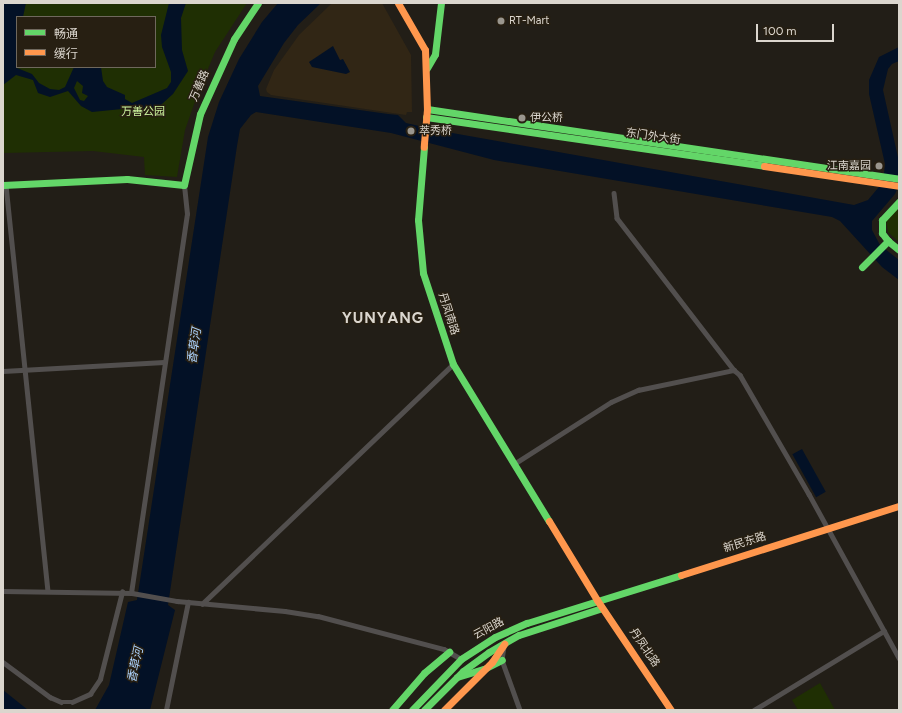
<!DOCTYPE html>
<meta charset="utf-8">
<style>
body{margin:0}
#map{position:relative;width:902px;height:713px;overflow:hidden;background:#221e17;font-family:Figtree,"Noto Sans SC",sans-serif}
div>[style]{position:absolute}
.built>*{inset:0;background:#312615}
.green>*{inset:0;background:#1f2f03}
.water>*{inset:0;background:#031126;transform-origin:0 0}
.street>*{height:4.5px;margin:-2.25px;padding:0 2.25px;transform-origin:2.25px;border-radius:2.25px;background:#524f4e}
.fast>*{height:7px;margin:-3.5px;padding:0 3.5px;transform-origin:3.5px;border-radius:3.5px;background:#63d668}
.slow>*{height:7px;margin:-3.5px;padding:0 3.5px;transform-origin:3.5px;border-radius:3.5px;background:#ff974d}
.dots>*{width:11px;height:11px;translate:-50% -50%;box-sizing:border-box;border:2px solid #271f12;border-radius:50%}
span{translate:-50% -50%;white-space:nowrap;text-align:center;line-height:1.15;-webkit-text-stroke:3px #271f12;paint-order:stroke}
.poi-label{font-size:11px;color:#dbd6ce}
.left{translate:0 -50%;text-align:left}
.right{translate:-100% -50%;text-align:right}
.street-label{font-size:11px;color:#dbd6ce}
.park-label{font-size:11px;color:#ccf49d}
.water-label{font-size:12px;color:#acd2fc;font-style:italic}
.district-label{font-size:15px;color:#dbd6ce;font-weight:700;letter-spacing:1px}
.frame{position:absolute;inset:0;border:4px solid #dbd6ce;pointer-events:none}
.legend{position:absolute;left:16px;top:16px;width:140px;height:52px;box-sizing:border-box;background:#271f12;border:1px solid #6f685d;margin:0;padding:5px 7px;list-style:none;font-size:12px;color:#dbd6ce}
.legend li{display:flex;align-items:center;gap:8px;height:20px}
.legend b{width:20px;border:1px solid #6f685d}
.scale{position:absolute;left:756px;top:24px;width:78px;height:18px;box-sizing:border-box;border:2px solid #dbd6ce;border-top:0;padding-left:5px;font-size:12px;line-height:14px;white-space:nowrap;color:#dbd6ce;-webkit-text-stroke:3px #271f12;paint-order:stroke}
</style>
<div id="map">
<div class="built">
<div style="clip-path:polygon(332px 3px,382px 3px,411px 55px,412px 112px,407px 112px,406px 115px,271px 95px,267px 92px,266px 89px,274px 70px,299px 35px)"></div>
</div>
<div class="green">
<div style="clip-path:polygon(evenodd,3px 3px,247px 3px,215px 52px,198px 93px,185px 130px,177px 177px,145px 175px,144px 157px,93px 151px,3px 153px,3px 3px,17px 17px,155px 17px,155px 67px,17px 67px,17px 17px)"></div>
<div style="clip-path:polygon(899px 207px,899px 242px,888px 232px,886px 220px)"></div>
<div style="clip-path:polygon(820px 683px,835px 710px,798px 710px,792px 700px)"></div>
</div>
<div class="water">
<div style="clip-path:polygon(evenodd,3px 3px,26px 3px,23px 17px,17px 17px,17px 68px,32px 74px,39px 83px,50px 89px,59px 90px,65px 87px,74px 67px,101px 67px,103px 81px,107px 87px,125px 95px,125px 99px,132px 103px,167px 88px,171px 82px,171px 72px,162px 47px,161px 35px,169px 3px,186px 3px,181px 18px,182px 50px,188px 71px,173px 94px,153px 112px,132px 108px,92px 112px,81px 106px,68px 91px,50px 97px,38px 93px,33px 80px,16px 75px,3px 85px,3px 3px,77px 81px,83px 86px,82px 93px,88px 96px,84px 101px,80px 100px,74px 88px,77px 81px)"></div>
<div style="clip-path:polygon(278px 3px,321px 3px,298px 25px,284px 43px,258px 86px,260px 96px,388px 114px,398px 115px,406px 123px,441px 131px,854px 205px,868px 200px,883px 182px,885px 164px,869px 94px,869px 80px,879px 57px,899px 47px,899px 61px,892px 64px,888px 69px,883px 90px,899px 162px,899px 185px,895px 194px,872px 221px,872px 230px,880px 245px,899px 260px,899px 280px,882px 267px,840px 221px,832px 217px,494px 160px,391px 133px,256px 112px,251px 115px,240px 129px,237px 146px,168px 605px,175px 610px,150px 710px,95px 710px,109px 685px,128px 602px,137px 600px,208px 137px,219px 102px,239px 59px,262px 22px)"></div>
<div style="clip-path:polygon(333px 46px,340px 60px,343px 59px,350px 72px,346px 74px,312px 67px,309px 62px)"></div>
<div style="left:802px;top:449px;width:49px;height:11px;rotate:61deg"></div>
<div style="clip-path:polygon(3px 690px,28px 710px,3px 710px)"></div>
</div>
<div class="street">
<div style="left:6px;top:185px;width:408px;rotate:84.1deg"></div>
<div style="left:614px;top:193px;width:25px;rotate:83deg"></div>
<div style="left:617px;top:218px;width:192px;rotate:52.4deg"></div>
<div style="left:3px;top:371px;width:161px;rotate:-3.2deg"></div>
<div style="left:514px;top:464px;width:115px;rotate:-32.6deg"></div>
<div style="left:611px;top:402px;width:30px;rotate:-24deg"></div>
<div style="left:638px;top:390px;width:98px;rotate:-11.8deg"></div>
<div style="left:734px;top:370px;width:8px;rotate:40deg"></div>
<div style="left:740px;top:375px;width:138px;rotate:59.9deg"></div>
<div style="left:809px;top:494px;width:187px;rotate:61.2deg"></div>
<div style="left:3px;top:591px;width:129px;rotate:0.9deg"></div>
<div style="left:132px;top:593px;width:46px;rotate:10.1deg"></div>
<div style="left:177px;top:601px;width:108px;rotate:5.3deg"></div>
<div style="left:285px;top:611px;width:33px;rotate:9deg"></div>
<div style="left:318px;top:616px;width:130px;rotate:14.7deg"></div>
<div style="left:444px;top:649px;width:20px;rotate:30deg"></div>
<div style="left:131px;top:593px;width:383px;rotate:-81.6deg"></div>
<div style="left:187px;top:214px;width:29px;rotate:-96deg"></div>
<div style="left:202px;top:604px;width:347px;rotate:-43.7deg"></div>
<div style="left:504px;top:647px;width:13px;rotate:99deg"></div>
<div style="left:502px;top:660px;width:53px;rotate:70.2deg"></div>
<div style="left:3px;top:662px;width:59px;rotate:36.7deg"></div>
<div style="left:50px;top:697px;width:12px;rotate:24deg"></div>
<div style="left:61px;top:702px;width:11px"></div>
<div style="left:72px;top:702px;width:20px;rotate:-24deg"></div>
<div style="left:90px;top:694px;width:18px;rotate:-56deg"></div>
<div style="left:100px;top:679px;width:90px;rotate:-75.8deg"></div>
<div style="left:166px;top:710px;width:110px;rotate:-78.5deg"></div>
<div style="left:754px;top:710px;width:152px;rotate:-31.3deg"></div>
</div>
<div class="fast">
<div style="left:427px;top:68px;width:16px;rotate:-60deg"></div>
<div style="left:435px;top:54px;width:51px;rotate:-83.3deg"></div>
<div style="left:427px;top:109px;width:477px;rotate:8.4deg"></div>
<div style="left:426px;top:117px;width:342px;rotate:8.2deg"></div>
<div style="left:424px;top:147px;width:73px;rotate:94.7deg"></div>
<div style="left:418px;top:220px;width:53px;rotate:84.6deg"></div>
<div style="left:423px;top:273px;width:96px;rotate:71.8deg"></div>
<div style="left:453px;top:364px;width:184px;rotate:58.6deg"></div>
<div style="left:3px;top:185px;width:124px;rotate:-2.8deg"></div>
<div style="left:127px;top:179px;width:57px;rotate:6deg"></div>
<div style="left:184px;top:185px;width:73px;rotate:-77.3deg"></div>
<div style="left:200px;top:114px;width:82px;rotate:-65.6deg"></div>
<div style="left:234px;top:39px;width:43px;rotate:-56.3deg"></div>
<div style="left:888px;top:241px;width:14px;rotate:39deg"></div>
<div style="left:862px;top:267px;width:37px;rotate:-45deg"></div>
<div style="left:888px;top:241px;width:10px;rotate:-127deg"></div>
<div style="left:882px;top:233px;width:13px;rotate:-90deg"></div>
<div style="left:882px;top:220px;width:25px;rotate:-47deg"></div>
<div style="left:457px;top:677px;width:28px;rotate:-17deg"></div>
<div style="left:484px;top:669px;width:20px;rotate:-27deg"></div>
<div style="left:392px;top:710px;width:49px;rotate:-49.1deg"></div>
<div style="left:424px;top:673px;width:33px;rotate:-40deg"></div>
<div style="left:412px;top:710px;width:71px;rotate:-46.1deg"></div>
<div style="left:461px;top:659px;width:40px;rotate:-32.9deg"></div>
<div style="left:495px;top:637px;width:35px;rotate:-24deg"></div>
<div style="left:527px;top:623px;width:161px;rotate:-17.3deg"></div>
<div style="left:424px;top:710px;width:55px;rotate:-45deg"></div>
<div style="left:463px;top:671px;width:32px;rotate:-36deg"></div>
<div style="left:489px;top:652px;width:34px;rotate:-30deg"></div>
<div style="left:519px;top:635px;width:87px;rotate:-18deg"></div>
</div>
<div class="slow">
<div style="left:398px;top:3px;width:54px;rotate:60.1deg"></div>
<div style="left:425px;top:50px;width:59px;rotate:88.1deg"></div>
<div style="left:427px;top:109px;width:38px;rotate:95deg"></div>
<div style="left:764px;top:166px;width:136px;rotate:8.4deg"></div>
<div style="left:549px;top:521px;width:92px;rotate:58.7deg"></div>
<div style="left:597px;top:600px;width:133px;rotate:56.1deg"></div>
<div style="left:681px;top:575px;width:229px;rotate:-17.6deg"></div>
<div style="left:444px;top:710px;width:68px;rotate:-45deg"></div>
<div style="left:492px;top:662px;width:22px;rotate:-56deg"></div>
</div>
<div class="dots">
<div style="left:501px;top:21px;background:#9a968e"></div>
<div style="left:522px;top:118px;background:#9a968e"></div>
<div style="left:411px;top:131px;background:#9a968e"></div>
<div style="left:879px;top:166px;background:#9a968e"></div>
</div>
<div class="poi-label">
<span class="left" style="left:509px;top:21px">RT-Mart</span>
<span class="left" style="left:530px;top:118px">伊公桥</span>
<span class="left" style="left:419px;top:131px">萃秀桥</span>
<span class="right" style="left:871px;top:166px">江南嘉园</span>
</div>
<div class="street-label">
<span style="left:200px;top:86px;rotate:-67deg">万善路</span>
<span style="left:653px;top:137px;rotate:8deg">东门外大街</span>
<span style="left:448px;top:314px;rotate:72deg">丹凤南路</span>
<span style="left:745px;top:543px;rotate:-17deg">新民东路</span>
<span style="left:489px;top:629px;rotate:-28deg">云阳路</span>
<span style="left:644px;top:648px;rotate:56deg">丹凤北路</span>
</div>
<div class="park-label">
<span style="left:143px;top:112px">万善公园</span>
</div>
<div class="water-label">
<span style="left:195px;top:346px;rotate:-82deg">香草河</span>
<span style="left:136px;top:665px;rotate:-78deg">香草河</span>
</div>
<div class="district-label">
<span style="left:383px;top:319px">YUNYANG</span>
</div>
<div class="frame"></div>
<ul class="legend">
<li><b style="height:5px;background:#63d668"></b>畅通</li>
<li><b style="height:5px;background:#ff974d"></b>缓行</li>
</ul>
<div class="scale">100 m</div>
</div>
